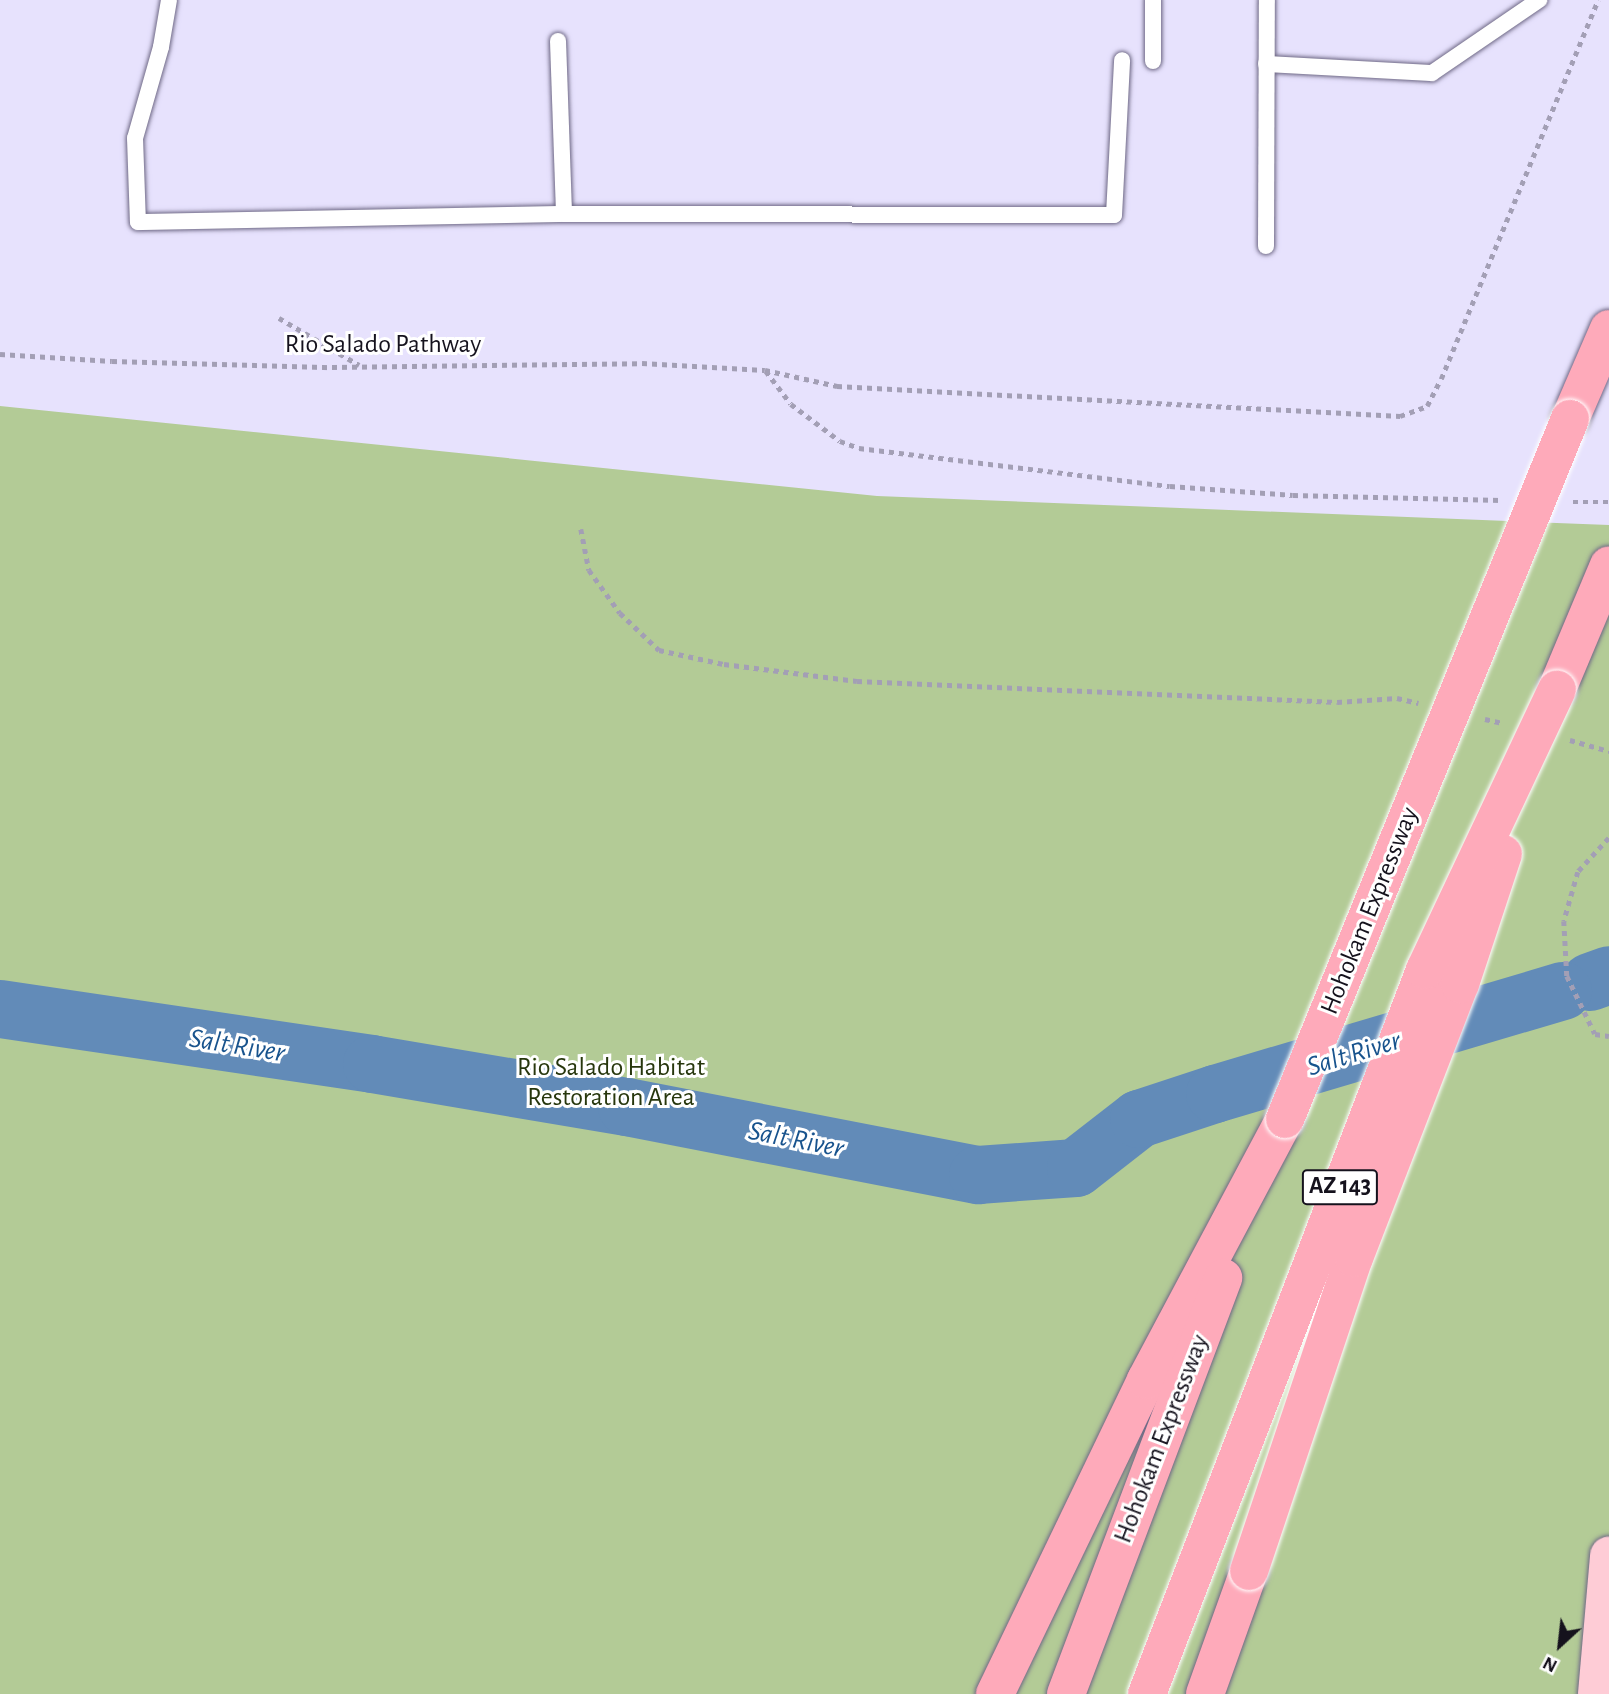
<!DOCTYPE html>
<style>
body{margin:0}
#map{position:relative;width:1609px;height:1694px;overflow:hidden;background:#e7e2fd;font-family:"Alegreya Sans",sans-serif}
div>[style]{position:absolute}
.green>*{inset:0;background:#b3cb96}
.river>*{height:58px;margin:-29px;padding:0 29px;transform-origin:29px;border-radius:29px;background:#628bb8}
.path>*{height:4.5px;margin-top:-2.25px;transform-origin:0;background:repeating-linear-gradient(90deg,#a39fb5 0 5px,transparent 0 10px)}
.roads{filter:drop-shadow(0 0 2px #6f6986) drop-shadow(0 0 2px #6f6986)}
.service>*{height:16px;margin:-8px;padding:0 8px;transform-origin:8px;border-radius:8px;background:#fff}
.primary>*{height:38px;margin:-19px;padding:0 19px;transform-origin:19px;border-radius:19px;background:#feccd6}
.motorway>*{height:38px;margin:-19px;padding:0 19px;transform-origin:19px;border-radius:19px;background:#feaaba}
.bridges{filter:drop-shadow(0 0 2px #fff) drop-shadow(0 0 2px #fff)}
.motorway-bridge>*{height:38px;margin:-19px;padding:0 19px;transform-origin:19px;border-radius:19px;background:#feaaba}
span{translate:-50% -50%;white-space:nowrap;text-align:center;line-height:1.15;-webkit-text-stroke:6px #fff;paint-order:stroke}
.shield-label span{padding:2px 5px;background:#fff;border:2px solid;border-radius:5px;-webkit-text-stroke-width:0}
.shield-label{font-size:24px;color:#15121d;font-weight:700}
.street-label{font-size:26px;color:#15121d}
.park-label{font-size:26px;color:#27370d}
.water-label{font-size:28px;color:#18538d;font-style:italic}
.north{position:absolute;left:1525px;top:1610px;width:70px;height:70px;-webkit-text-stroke:5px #fff;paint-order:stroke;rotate:207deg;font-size:19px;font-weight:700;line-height:28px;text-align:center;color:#15121d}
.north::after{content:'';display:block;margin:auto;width:24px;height:32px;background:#15121d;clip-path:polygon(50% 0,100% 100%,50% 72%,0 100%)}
</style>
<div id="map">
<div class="green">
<div style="clip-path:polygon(0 406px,877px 496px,1609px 525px,1609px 1694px,0 1694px)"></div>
</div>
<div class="river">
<div style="left:1590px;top:982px;width:20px;rotate:-20deg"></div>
<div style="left:0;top:1009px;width:376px;rotate:8.4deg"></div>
<div style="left:372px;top:1064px;width:259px;rotate:9.6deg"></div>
<div style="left:627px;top:1107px;width:358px;rotate:11deg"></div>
<div style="left:978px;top:1175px;width:98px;rotate:-4.1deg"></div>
<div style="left:1076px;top:1168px;width:80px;rotate:-37.9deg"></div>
<div style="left:1139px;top:1119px;width:80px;rotate:-18.2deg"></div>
<div style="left:1215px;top:1094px;width:363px;rotate:-16.5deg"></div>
</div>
<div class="path">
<div style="left:279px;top:318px;width:93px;rotate:30.4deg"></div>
<div style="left:0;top:354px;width:112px;rotate:3.6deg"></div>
<div style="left:112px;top:361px;width:220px;rotate:1.6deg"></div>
<div style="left:332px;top:367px;width:310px;rotate:-0.7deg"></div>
<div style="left:642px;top:363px;width:123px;rotate:3.3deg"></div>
<div style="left:765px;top:370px;width:74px;rotate:12.5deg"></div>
<div style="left:837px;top:386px;width:564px;rotate:3.05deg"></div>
<div style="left:1400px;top:416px;width:29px;rotate:-20deg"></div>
<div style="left:1427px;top:406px;width:30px;rotate:-63deg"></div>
<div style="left:1441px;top:379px;width:410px;rotate:-67.5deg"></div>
<div style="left:766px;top:371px;width:41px;rotate:52.9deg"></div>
<div style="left:791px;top:404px;width:61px;rotate:37.1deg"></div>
<div style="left:840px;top:441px;width:20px;rotate:20deg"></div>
<div style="left:859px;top:448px;width:313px;rotate:7deg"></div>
<div style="left:1170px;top:486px;width:123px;rotate:4.2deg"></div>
<div style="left:1293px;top:495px;width:208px;rotate:1.4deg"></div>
<div style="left:1573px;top:502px;width:36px"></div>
<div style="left:581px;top:529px;width:42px;rotate:79deg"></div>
<div style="left:589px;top:570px;width:53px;rotate:54.2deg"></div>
<div style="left:620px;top:613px;width:54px;rotate:43.5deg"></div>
<div style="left:659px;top:650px;width:66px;rotate:12.2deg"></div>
<div style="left:724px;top:664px;width:134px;rotate:7.3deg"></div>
<div style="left:857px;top:681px;width:480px;rotate:2.5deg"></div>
<div style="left:1337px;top:702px;width:60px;rotate:-3.8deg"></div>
<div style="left:1397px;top:698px;width:22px;rotate:13deg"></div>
<div style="left:1485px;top:719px;width:18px;rotate:13deg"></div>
<div style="left:1570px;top:740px;width:41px;rotate:15.8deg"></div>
<div style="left:1609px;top:838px;width:46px;rotate:132.4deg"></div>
<div style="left:1578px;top:872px;width:51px;rotate:105.9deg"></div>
<div style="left:1564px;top:921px;width:55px;rotate:86.9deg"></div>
<div style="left:1567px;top:976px;width:64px;rotate:64.2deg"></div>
<div style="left:1595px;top:1034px;width:14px;rotate:8deg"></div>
</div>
<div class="roads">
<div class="service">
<div style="left:169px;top:0;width:48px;rotate:99.7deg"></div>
<div style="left:161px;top:47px;width:95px;rotate:105.9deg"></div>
<div style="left:135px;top:138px;width:84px;rotate:88deg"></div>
<div style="left:138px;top:222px;width:426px;rotate:-1.1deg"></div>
<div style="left:558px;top:41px;width:173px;rotate:88deg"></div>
<div style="left:564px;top:214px;width:550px;rotate:0.1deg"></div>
<div style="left:1114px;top:215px;width:155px;rotate:-87deg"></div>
<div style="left:1153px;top:61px;width:61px;rotate:-90deg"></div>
<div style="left:1266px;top:64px;width:166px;rotate:3.1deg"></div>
<div style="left:1432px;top:73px;width:130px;rotate:-34.3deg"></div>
<div style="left:1266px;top:246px;width:246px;rotate:-89.8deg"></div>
</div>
<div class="primary">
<div style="left:1597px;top:1694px;width:139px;rotate:-85deg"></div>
</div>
<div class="motorway">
<div style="left:1570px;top:419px;width:98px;rotate:-66.6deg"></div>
<div style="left:1557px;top:689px;width:134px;rotate:-67.2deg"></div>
<div style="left:995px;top:1694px;width:348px;rotate:-64.3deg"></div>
<div style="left:1146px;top:1380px;width:296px;rotate:-62deg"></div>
<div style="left:1066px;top:1694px;width:445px;rotate:-69.3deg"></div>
<div style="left:1205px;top:1694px;width:131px;rotate:-70.3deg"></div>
</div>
</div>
<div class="bridges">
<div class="motorway-bridge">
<div style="left:1285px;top:1119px;width:756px;rotate:-67.85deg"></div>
<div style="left:1249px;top:1571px;width:330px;rotate:-71.5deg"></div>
<div style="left:1354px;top:1258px;width:294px;rotate:-68.9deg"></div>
<div style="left:1460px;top:984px;width:137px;rotate:-71.7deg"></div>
<div style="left:1147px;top:1694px;width:776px;rotate:-68.99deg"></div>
<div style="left:1425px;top:970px;width:310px;rotate:-64.8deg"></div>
</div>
</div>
<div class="shield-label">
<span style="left:1340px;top:1187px">AZ 143</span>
</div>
<div class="street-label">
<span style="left:383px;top:345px">Rio Salado Pathway</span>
<span style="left:1370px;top:911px;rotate:-68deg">Hohokam Expressway</span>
<span style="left:1162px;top:1439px;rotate:-69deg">Hohokam Expressway</span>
</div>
<div class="park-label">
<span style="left:611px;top:1083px">Rio Salado Habitat<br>Restoration Area</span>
</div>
<div class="water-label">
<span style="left:237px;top:1046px;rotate:9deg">Salt River</span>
<span style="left:1354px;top:1054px;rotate:-17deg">Salt River</span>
<span style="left:796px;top:1140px;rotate:11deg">Salt River</span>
</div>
<div class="north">N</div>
</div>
